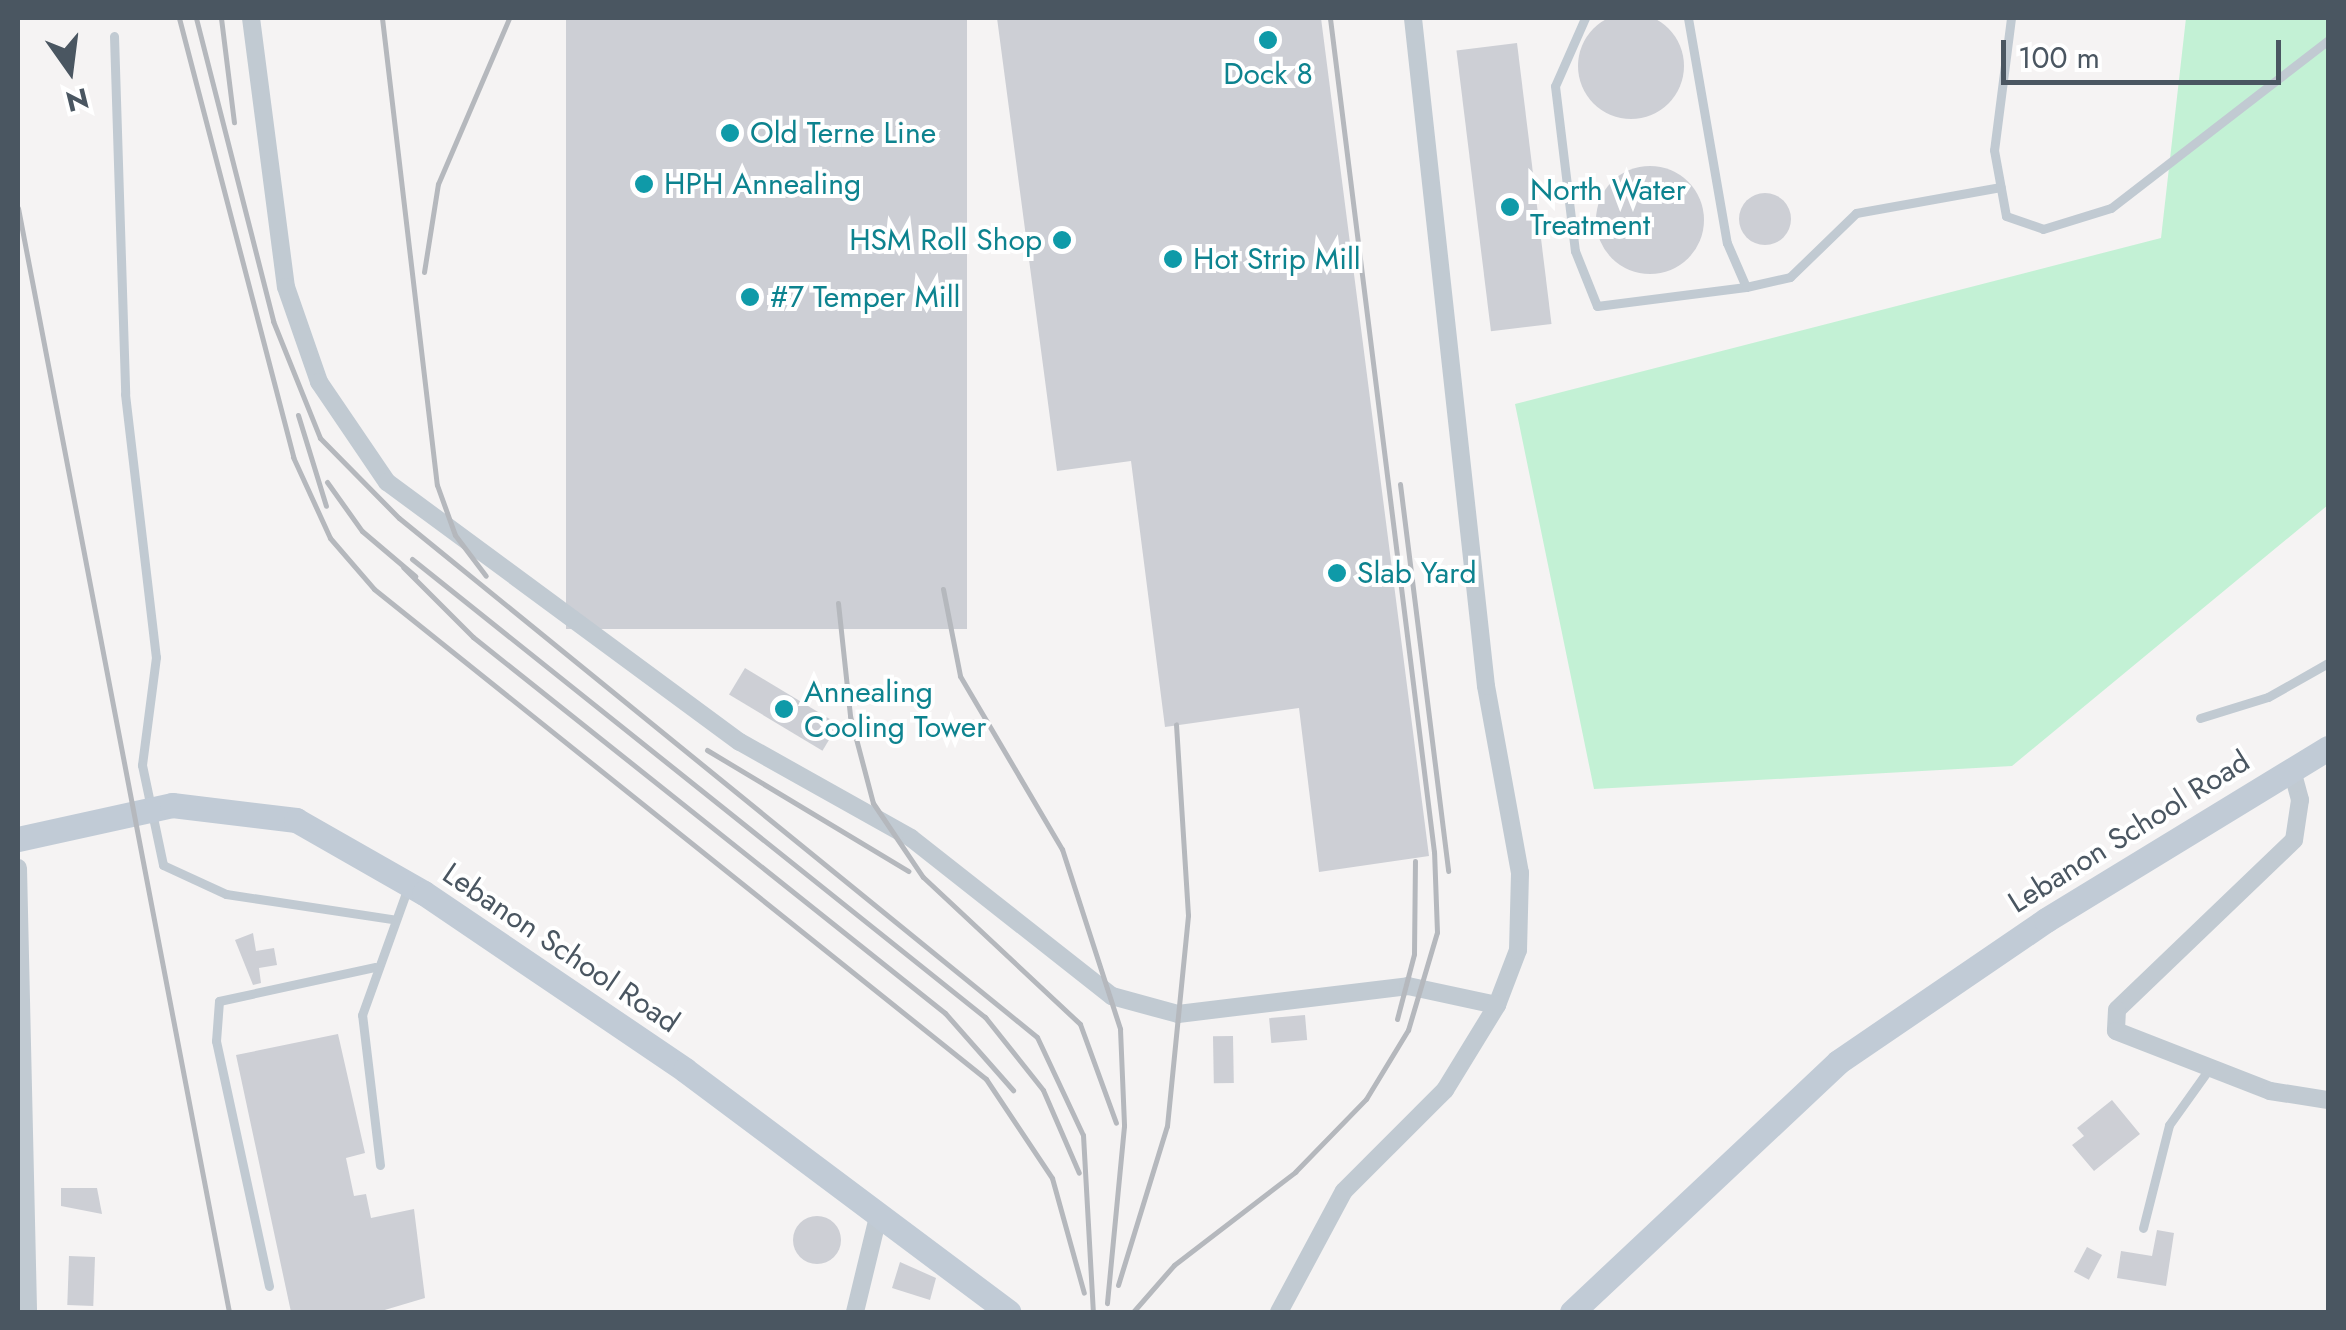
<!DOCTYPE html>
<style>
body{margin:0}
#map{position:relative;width:2346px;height:1330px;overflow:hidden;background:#f5f3f3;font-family:Jost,sans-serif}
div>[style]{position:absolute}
.green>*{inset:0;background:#c3f1d5}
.building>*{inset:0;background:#cdcfd5;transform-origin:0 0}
.round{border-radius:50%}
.lane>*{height:9px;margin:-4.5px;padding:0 4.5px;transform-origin:4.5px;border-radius:4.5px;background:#c1cad2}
.street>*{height:18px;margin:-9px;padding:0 9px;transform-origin:9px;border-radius:9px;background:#c1cad2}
.secondary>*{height:25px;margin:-12.5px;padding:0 12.5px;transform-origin:12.5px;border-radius:12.5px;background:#c1cbd6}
.rail>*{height:5px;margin:-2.5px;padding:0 2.5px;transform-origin:2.5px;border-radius:2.5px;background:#b5b8bd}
.dots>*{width:28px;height:28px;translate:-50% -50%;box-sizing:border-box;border:5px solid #fff;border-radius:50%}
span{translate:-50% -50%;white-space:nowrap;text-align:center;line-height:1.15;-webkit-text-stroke:8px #fff;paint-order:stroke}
.culture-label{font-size:30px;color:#0d838f}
.left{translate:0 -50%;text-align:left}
.right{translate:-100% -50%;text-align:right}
.street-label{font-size:30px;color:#4a5661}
.frame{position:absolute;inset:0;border:20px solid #4a5661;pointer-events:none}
.north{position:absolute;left:20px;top:20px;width:100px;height:100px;-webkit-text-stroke:8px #fff;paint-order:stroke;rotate:166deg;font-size:28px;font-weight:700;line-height:40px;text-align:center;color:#4a5661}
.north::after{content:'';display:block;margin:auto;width:35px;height:45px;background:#4a5661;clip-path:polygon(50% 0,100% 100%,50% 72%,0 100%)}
.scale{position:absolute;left:2001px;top:40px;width:280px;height:45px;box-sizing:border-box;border:5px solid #4a5661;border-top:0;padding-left:12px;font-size:30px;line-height:35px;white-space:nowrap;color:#4a5661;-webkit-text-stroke:8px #fff;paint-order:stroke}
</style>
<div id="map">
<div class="green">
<div style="clip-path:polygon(2186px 18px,2328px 18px,2328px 505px,2012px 766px,1594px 789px,1515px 404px,2161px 238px)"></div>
</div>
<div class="building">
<div class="round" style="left:1578px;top:13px;width:106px;height:106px"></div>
<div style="left:566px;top:18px;width:401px;height:611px"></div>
<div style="clip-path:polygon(997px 18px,1321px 18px,1429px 856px,1319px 872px,1299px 708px,1165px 727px,1131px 461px,1057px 471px)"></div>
<div style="left:1517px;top:43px;width:283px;height:61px;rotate:83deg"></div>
<div class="round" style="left:1596px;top:166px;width:108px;height:108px"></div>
<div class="round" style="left:1739px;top:193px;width:52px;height:52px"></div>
<div style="left:745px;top:668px;width:109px;height:31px;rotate:31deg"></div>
<div style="clip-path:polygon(253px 933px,256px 951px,274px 948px,277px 965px,259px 968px,261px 983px,253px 985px,235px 940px)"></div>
<div style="left:1305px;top:1015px;width:25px;height:36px;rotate:85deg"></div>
<div style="clip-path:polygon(338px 1034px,365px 1153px,346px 1158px,354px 1196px,366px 1194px,371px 1218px,414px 1209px,425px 1298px,378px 1312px,291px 1312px,236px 1055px)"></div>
<div style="left:1233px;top:1036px;width:47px;height:20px;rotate:89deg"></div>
<div style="clip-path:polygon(2112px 1100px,2140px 1134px,2094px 1171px,2072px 1145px,2084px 1136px,2077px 1128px)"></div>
<div style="clip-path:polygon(61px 1188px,97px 1188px,102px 1214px,61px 1206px)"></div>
<div class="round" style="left:793px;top:1216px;width:48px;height:48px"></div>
<div style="clip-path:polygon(2157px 1230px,2174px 1233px,2166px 1286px,2117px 1278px,2121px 1251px,2152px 1256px)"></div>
<div style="left:2087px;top:1247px;width:17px;height:28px;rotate:28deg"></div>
<div style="left:69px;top:1256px;width:26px;height:49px;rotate:2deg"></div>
<div style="clip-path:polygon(900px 1262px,936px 1278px,930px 1300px,892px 1288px)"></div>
</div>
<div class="lane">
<div style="left:1585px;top:18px;width:74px;rotate:113.8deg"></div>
<div style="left:1555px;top:86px;width:166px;rotate:83.1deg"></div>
<div style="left:1575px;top:251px;width:59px;rotate:68.2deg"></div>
<div style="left:1597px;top:306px;width:150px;rotate:-7.3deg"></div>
<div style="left:1688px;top:18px;width:228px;rotate:80.2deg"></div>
<div style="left:1727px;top:243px;width:48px;rotate:66.6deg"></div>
<div style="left:1746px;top:287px;width:45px;rotate:-12.8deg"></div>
<div style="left:1790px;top:277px;width:92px;rotate:-44.1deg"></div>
<div style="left:1856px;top:213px;width:147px;rotate:-10.2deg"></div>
<div style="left:2011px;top:18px;width:133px;rotate:97.3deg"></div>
<div style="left:1994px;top:150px;width:67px;rotate:79.7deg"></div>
<div style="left:2006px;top:216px;width:39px;rotate:19deg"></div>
<div style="left:2043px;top:229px;width:71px;rotate:-17.2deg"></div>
<div style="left:2111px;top:208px;width:274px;rotate:-37.7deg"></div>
<div style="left:114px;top:36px;width:358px;rotate:88.2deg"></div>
<div style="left:125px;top:394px;width:265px;rotate:83.3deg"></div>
<div style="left:156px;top:657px;width:109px;rotate:97.4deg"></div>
<div style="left:142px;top:765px;width:102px;rotate:78.1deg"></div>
<div style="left:163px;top:865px;width:69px;rotate:24.7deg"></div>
<div style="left:226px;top:894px;width:168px;rotate:8.6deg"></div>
<div style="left:2200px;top:718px;width:71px;rotate:-17.2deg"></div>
<div style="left:2268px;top:697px;width:69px;rotate:-29.5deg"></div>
<div style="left:380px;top:1165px;width:151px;rotate:-96.8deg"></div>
<div style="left:362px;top:1015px;width:136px;rotate:-70.2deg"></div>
<div style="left:2143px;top:1228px;width:106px;rotate:-75.8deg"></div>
<div style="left:2169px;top:1125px;width:69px;rotate:-54.5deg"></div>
<div style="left:269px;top:1286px;width:251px;rotate:-102.2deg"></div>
<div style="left:216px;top:1041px;width:40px;rotate:-85.7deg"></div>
<div style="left:219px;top:1001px;width:160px;rotate:-12.3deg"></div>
</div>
<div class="street">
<div style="left:251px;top:18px;width:271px;rotate:82.6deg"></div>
<div style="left:286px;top:287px;width:101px;rotate:70.8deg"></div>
<div style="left:319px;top:382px;width:121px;rotate:55.8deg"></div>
<div style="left:387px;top:482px;width:438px;rotate:36.4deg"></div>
<div style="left:740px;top:742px;width:196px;rotate:29.3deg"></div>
<div style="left:911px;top:838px;width:256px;rotate:38.2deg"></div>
<div style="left:1112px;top:996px;width:68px;rotate:15.3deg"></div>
<div style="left:1178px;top:1014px;width:232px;rotate:-6.9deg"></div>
<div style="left:1408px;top:986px;width:91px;rotate:12.1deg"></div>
<div style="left:1497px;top:1005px;width:59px;rotate:-69.1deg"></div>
<div style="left:1518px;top:950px;width:77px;rotate:-88.5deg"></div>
<div style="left:1520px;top:873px;width:190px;rotate:-100.3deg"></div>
<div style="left:1486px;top:686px;width:672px;rotate:-96.24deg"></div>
<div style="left:2292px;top:770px;width:31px;rotate:75deg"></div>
<div style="left:2300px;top:800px;width:40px;rotate:98.5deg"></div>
<div style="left:2294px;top:840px;width:245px;rotate:136.2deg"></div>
<div style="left:2117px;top:1010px;width:21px;rotate:93deg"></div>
<div style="left:2116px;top:1031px;width:165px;rotate:21.3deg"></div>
<div style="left:2270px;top:1091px;width:59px;rotate:8.8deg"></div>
<div style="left:18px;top:868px;width:444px;rotate:88.7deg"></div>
<div style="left:855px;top:1312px;width:102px;rotate:-76.4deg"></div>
<div style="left:1279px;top:1312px;width:137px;rotate:-61.8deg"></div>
<div style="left:1344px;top:1191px;width:143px;rotate:-45deg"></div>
<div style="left:1445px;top:1090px;width:100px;rotate:-58.5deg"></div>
</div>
<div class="secondary">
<div style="left:18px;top:839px;width:158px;rotate:-12.4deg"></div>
<div style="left:172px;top:805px;width:125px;rotate:6.9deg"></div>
<div style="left:296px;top:820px;width:147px;rotate:29.7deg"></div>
<div style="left:424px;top:893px;width:315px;rotate:34.1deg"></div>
<div style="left:685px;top:1070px;width:404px;rotate:36.8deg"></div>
<div style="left:1572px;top:1312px;width:365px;rotate:-43.2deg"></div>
<div style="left:1838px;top:1062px;width:252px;rotate:-34.3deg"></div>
<div style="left:2046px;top:920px;width:330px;rotate:-31.4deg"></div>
</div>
<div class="rail">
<div style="left:179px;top:18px;width:454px;rotate:75.4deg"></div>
<div style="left:293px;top:457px;width:89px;rotate:65.4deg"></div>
<div style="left:330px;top:538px;width:67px;rotate:49.2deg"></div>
<div style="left:374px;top:589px;width:784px;rotate:38.68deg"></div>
<div style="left:986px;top:1079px;width:119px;rotate:56.3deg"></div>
<div style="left:1052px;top:1178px;width:119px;rotate:74.5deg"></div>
<div style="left:196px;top:18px;width:313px;rotate:75.7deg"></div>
<div style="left:273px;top:321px;width:126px;rotate:68.1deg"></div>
<div style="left:320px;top:438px;width:112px;rotate:45.4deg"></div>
<div style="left:399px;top:518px;width:822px;rotate:39.13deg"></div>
<div style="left:1037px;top:1037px;width:108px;rotate:64.9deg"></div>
<div style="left:1083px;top:1135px;width:177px;rotate:86.8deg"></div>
<div style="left:221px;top:18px;width:105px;rotate:82.9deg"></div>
<div style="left:382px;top:18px;width:470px;rotate:83.3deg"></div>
<div style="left:437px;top:485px;width:53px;rotate:70.2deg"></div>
<div style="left:455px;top:535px;width:51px;rotate:52.9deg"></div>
<div style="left:18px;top:208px;width:1124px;rotate:79.18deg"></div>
<div style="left:424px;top:272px;width:89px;rotate:-81deg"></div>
<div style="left:438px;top:184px;width:181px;rotate:-66.8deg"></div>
<div style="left:298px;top:415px;width:95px;rotate:72.9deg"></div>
<div style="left:327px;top:482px;width:60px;rotate:54.5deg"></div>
<div style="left:362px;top:531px;width:70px;rotate:40.3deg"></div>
<div style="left:1400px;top:484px;width:390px;rotate:82.9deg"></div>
<div style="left:412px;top:559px;width:734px;rotate:38.64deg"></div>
<div style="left:985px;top:1017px;width:93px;rotate:51.5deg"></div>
<div style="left:1043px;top:1090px;width:90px;rotate:66.6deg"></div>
<div style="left:403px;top:567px;width:99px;rotate:45deg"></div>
<div style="left:473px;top:637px;width:603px;rotate:38.54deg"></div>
<div style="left:945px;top:1013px;width:103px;rotate:48.6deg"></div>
<div style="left:943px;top:589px;width:89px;rotate:78.9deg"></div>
<div style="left:960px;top:676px;width:201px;rotate:59.5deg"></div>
<div style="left:1062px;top:849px;width:189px;rotate:72.1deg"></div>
<div style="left:1120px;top:1029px;width:97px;rotate:87.6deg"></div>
<div style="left:1124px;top:1126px;width:178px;rotate:95.5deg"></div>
<div style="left:838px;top:603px;width:114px;rotate:83.9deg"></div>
<div style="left:850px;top:716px;width:90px;rotate:75.2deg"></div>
<div style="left:873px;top:803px;width:89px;rotate:56deg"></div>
<div style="left:923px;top:877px;width:215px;rotate:43.1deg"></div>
<div style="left:1080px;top:1024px;width:105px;rotate:70deg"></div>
<div style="left:707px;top:750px;width:235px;rotate:31deg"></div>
<div style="left:1397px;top:1019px;width:67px;rotate:-75.3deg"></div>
<div style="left:1414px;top:954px;width:93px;rotate:-89.4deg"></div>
<div style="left:1118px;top:1285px;width:166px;rotate:-72.9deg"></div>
<div style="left:1167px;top:1126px;width:212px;rotate:-84.3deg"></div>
<div style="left:1188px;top:915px;width:191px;rotate:-93.6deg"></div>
<div style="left:1133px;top:1312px;width:62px;rotate:-48.9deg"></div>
<div style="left:1174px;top:1265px;width:153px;rotate:-37.5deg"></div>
<div style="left:1295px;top:1172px;width:102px;rotate:-45.8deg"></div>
<div style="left:1366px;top:1099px;width:81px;rotate:-58.7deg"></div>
<div style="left:1408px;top:1030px;width:102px;rotate:-73.5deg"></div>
<div style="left:1437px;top:932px;width:80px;rotate:-92.1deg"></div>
<div style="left:1434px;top:852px;width:840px;rotate:-97.11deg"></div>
</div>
<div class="dots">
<div style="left:1268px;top:40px;background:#0f9aa8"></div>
<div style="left:730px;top:133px;background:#0f9aa8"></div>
<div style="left:644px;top:184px;background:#0f9aa8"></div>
<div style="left:1510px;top:207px;background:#0f9aa8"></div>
<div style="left:1062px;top:240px;background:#0f9aa8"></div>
<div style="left:1173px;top:259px;background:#0f9aa8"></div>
<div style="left:750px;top:297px;background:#0f9aa8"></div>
<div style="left:1337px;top:573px;background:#0f9aa8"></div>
<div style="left:784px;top:709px;background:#0f9aa8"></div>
</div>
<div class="culture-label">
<span style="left:1268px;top:74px">Dock 8</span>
<span class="left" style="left:750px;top:133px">Old Terne Line</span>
<span class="left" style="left:664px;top:184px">HPH Annealing</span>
<span class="left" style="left:1530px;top:207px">North Water<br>Treatment</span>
<span class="right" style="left:1042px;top:240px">HSM Roll Shop</span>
<span class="left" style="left:1193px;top:259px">Hot Strip Mill</span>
<span class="left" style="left:770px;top:297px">#7 Temper Mill</span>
<span class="left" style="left:1357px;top:573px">Slab Yard</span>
<span class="left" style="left:804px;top:709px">Annealing<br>Cooling Tower</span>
</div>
<div class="street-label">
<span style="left:2129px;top:832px;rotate:-32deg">Lebanon School Road</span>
<span style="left:561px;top:948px;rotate:34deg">Lebanon School Road</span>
</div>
<div class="frame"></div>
<div class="north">N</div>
<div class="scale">100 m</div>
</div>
